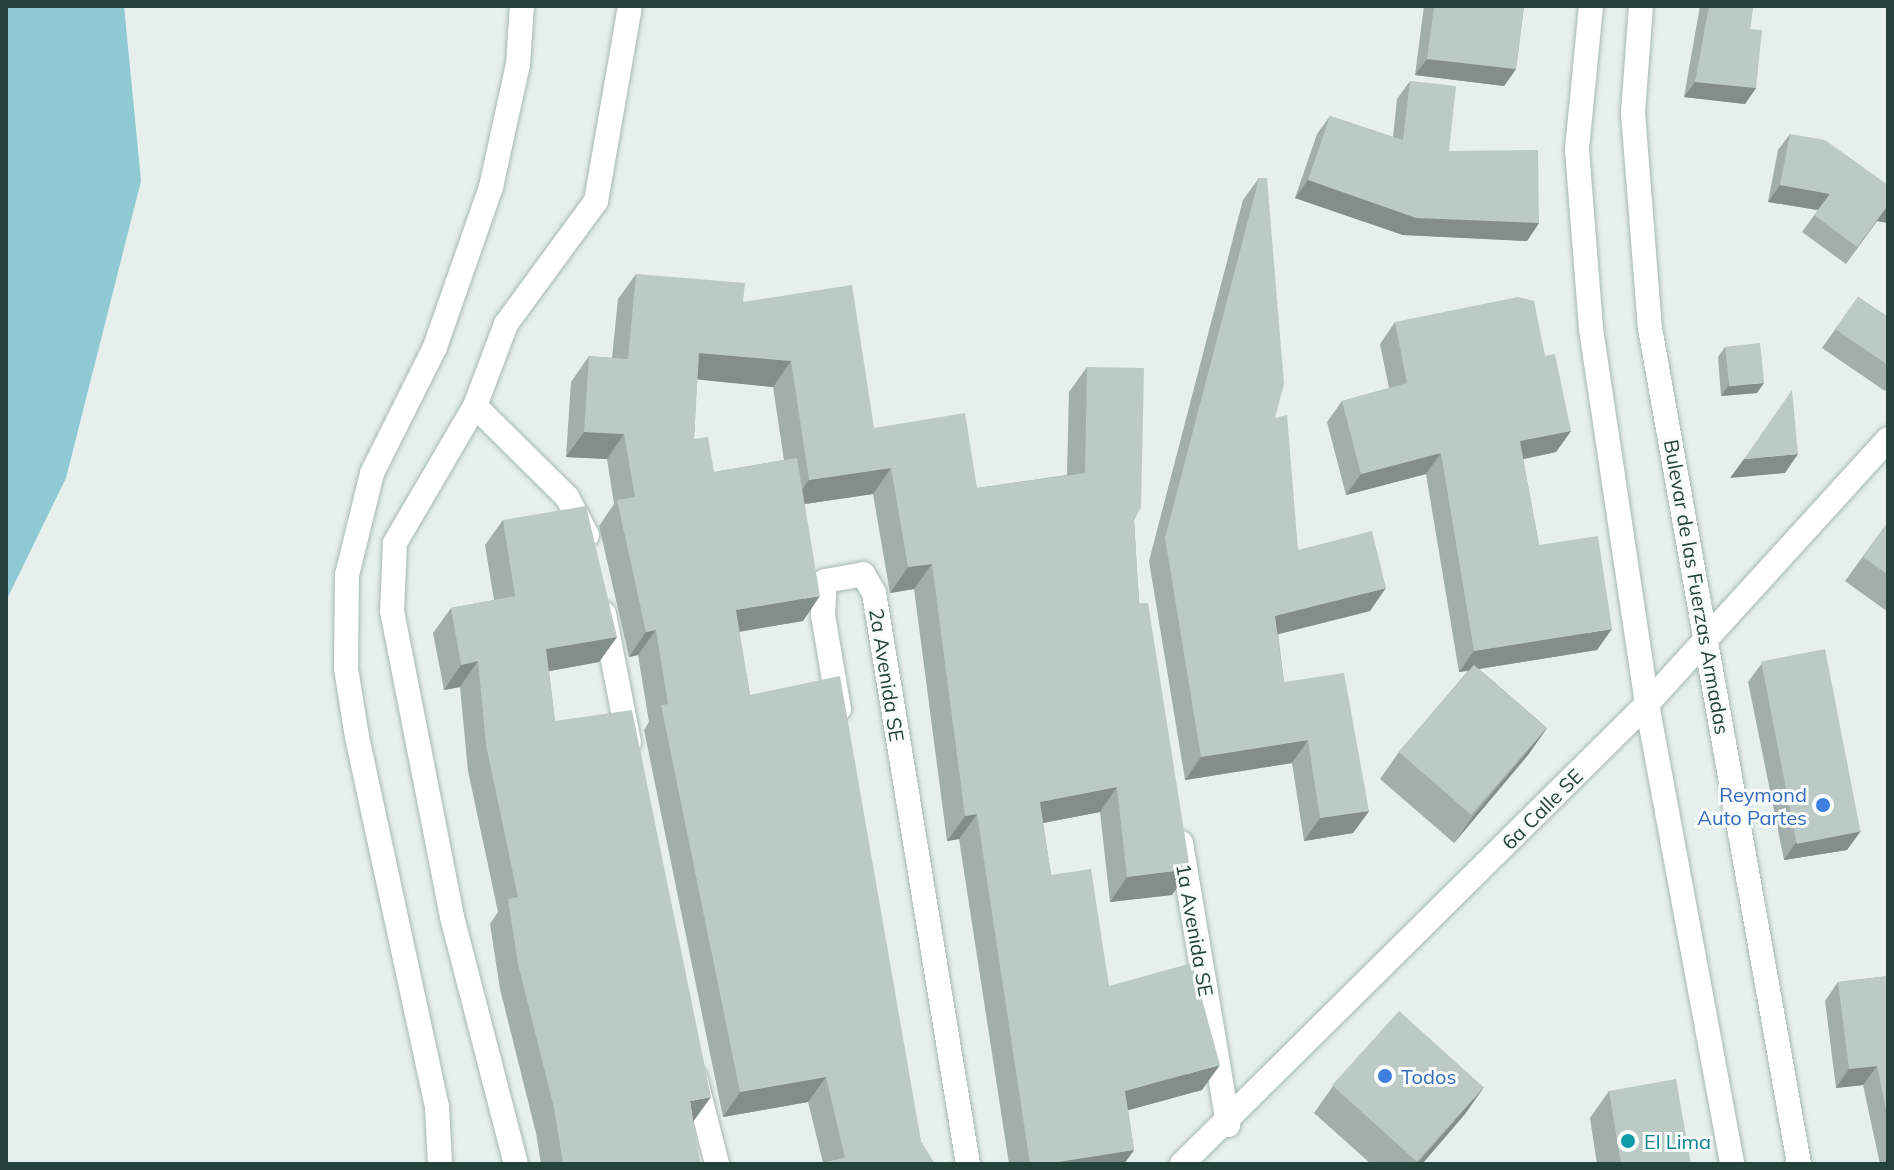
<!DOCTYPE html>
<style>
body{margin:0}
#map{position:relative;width:1894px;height:1170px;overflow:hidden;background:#e6efeb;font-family:Mulish,sans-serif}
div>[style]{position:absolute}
.water>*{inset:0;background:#8ec9d4}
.roads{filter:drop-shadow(0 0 2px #a8b8b2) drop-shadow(0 0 2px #a8b8b2)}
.street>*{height:24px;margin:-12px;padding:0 12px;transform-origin:12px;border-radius:12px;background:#fff}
.secondary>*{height:24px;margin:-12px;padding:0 12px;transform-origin:12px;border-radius:12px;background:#fff}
.wall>*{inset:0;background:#a1aea9}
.shaded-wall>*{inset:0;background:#838d89}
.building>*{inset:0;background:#bbcac4;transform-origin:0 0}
.dots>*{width:22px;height:22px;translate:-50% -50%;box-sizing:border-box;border:4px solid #f7fbf9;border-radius:50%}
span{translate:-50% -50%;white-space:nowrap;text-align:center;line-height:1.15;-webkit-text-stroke:6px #f7fbf9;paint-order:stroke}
.street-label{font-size:20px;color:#24423a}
.shop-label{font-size:20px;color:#366cbe}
.right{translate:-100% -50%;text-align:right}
.left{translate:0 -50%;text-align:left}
.culture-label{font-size:20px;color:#0d838f}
.frame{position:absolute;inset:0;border:8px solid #24423a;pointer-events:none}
</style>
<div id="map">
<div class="water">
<div style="clip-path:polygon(6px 6px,124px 6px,141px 181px,66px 478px,6px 601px)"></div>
</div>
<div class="roads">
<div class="street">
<div style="left:475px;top:406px;width:159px;rotate:120.3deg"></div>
<div style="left:395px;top:543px;width:68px;rotate:92.5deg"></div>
<div style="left:392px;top:611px;width:312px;rotate:78.9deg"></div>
<div style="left:452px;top:917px;width:255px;rotate:75.5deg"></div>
<div style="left:587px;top:535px;width:43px;rotate:-117.8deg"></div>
<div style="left:567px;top:497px;width:129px;rotate:-135.3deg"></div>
<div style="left:475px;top:406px;width:88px;rotate:-69.3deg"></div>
<div style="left:506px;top:324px;width:152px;rotate:-53.8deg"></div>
<div style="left:596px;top:201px;width:198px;rotate:-80.1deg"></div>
<div style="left:604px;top:614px;width:131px;rotate:79deg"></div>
<div style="left:839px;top:709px;width:95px;rotate:-99.7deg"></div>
<div style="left:823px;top:615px;width:34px;rotate:-87deg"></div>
<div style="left:825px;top:581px;width:39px;rotate:-10deg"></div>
<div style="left:863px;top:574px;width:22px;rotate:60deg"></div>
<div style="left:874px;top:593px;width:579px;rotate:80.65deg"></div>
<div style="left:1181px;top:843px;width:286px;rotate:80.5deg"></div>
<div style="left:695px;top:1077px;width:90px;rotate:75.8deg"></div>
<div style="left:440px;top:1164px;width:57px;rotate:-93deg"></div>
<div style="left:437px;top:1107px;width:379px;rotate:-102.2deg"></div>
<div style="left:357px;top:737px;width:70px;rotate:-99.1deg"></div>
<div style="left:346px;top:668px;width:93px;rotate:-89.4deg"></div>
<div style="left:347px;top:575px;width:105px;rotate:-76.2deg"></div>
<div style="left:372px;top:473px;width:141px;rotate:-63.4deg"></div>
<div style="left:435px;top:347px;width:170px;rotate:-70.7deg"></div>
<div style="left:491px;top:187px;width:126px;rotate:-77.6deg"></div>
<div style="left:518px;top:64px;width:58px;rotate:-86.1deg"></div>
<div style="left:1182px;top:1164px;width:654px;rotate:-44.69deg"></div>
<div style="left:1647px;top:704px;width:358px;rotate:-47.7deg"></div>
</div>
<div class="secondary">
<div style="left:1591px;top:6px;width:145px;rotate:95.6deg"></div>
<div style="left:1577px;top:150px;width:180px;rotate:85.5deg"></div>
<div style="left:1591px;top:329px;width:379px;rotate:81.5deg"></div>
<div style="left:1647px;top:704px;width:468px;rotate:79.5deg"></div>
<div style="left:1641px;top:6px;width:107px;rotate:94.3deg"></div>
<div style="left:1633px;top:113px;width:216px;rotate:85.5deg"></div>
<div style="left:1650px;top:328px;width:849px;rotate:79.89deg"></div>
</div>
</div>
<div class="wall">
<div style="clip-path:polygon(1424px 6px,1524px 6px,1516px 69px,1504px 86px,1415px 75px)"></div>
<div style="clip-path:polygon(1700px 6px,1753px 6px,1750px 29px,1756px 88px,1745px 104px,1684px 97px)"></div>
<div style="clip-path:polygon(1410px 81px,1449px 151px,1539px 223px,1527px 241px,1403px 235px,1295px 198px,1317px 134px,1330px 116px,1393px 137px,1397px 99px)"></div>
<div style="clip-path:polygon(1790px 134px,1888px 185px,1888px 223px,1877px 221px,1846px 264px,1802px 232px,1818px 210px,1768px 202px,1778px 150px)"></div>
<div style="clip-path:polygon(1259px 178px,1275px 418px,1298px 550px,1370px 611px,1278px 634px,1284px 682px,1369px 811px,1353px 833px,1304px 841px,1292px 763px,1185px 780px,1149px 561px,1243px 200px)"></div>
<div style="clip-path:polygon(evenodd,636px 274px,743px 302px,874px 428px,977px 488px,1067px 475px,1069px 392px,1087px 367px,1134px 521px,1139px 603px,1172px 895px,1110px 902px,1100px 812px,1043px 823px,1051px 875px,1109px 986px,1202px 1090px,1128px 1110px,1134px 1150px,1124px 1164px,1009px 1164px,959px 839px,947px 841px,914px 589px,890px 593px,873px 494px,805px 504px,803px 621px,739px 632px,750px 695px,921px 1141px,823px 1163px,808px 1102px,723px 1117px,644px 730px,649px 722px,638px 655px,629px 657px,599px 526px,614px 504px,607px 459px,566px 457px,571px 382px,589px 356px,612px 358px,618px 299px,636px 274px,697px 379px,773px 387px,784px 460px,714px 472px,694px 439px,697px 379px)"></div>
<div style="clip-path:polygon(1858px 297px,1888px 317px,1888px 386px,1885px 391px,1822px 348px)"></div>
<div style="clip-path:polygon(1395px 322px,1545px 356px,1571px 431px,1556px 452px,1523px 459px,1539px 545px,1597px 650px,1479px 669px,1547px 728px,1528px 755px,1454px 843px,1380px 779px,1399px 752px,1468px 671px,1459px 672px,1426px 474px,1346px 495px,1327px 422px,1342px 401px,1389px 388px,1380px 344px)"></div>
<div style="clip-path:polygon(1725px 347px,1757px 393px,1721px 396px,1718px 357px)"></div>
<div style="clip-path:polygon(503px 520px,617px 637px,599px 662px,549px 671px,555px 721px,693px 1122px,700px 1164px,541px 1164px,536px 1133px,500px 989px,490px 924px,498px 912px,468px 771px,460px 687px,444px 690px,433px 633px,451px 608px,494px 600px,485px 545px)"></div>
<div style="clip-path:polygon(1888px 522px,1888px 612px,1845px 581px)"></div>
<div style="clip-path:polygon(1762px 663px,1847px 850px,1784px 860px,1748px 682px)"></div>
<div style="clip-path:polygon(1888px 859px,1888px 925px,1886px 925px)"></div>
<div style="clip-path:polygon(1888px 976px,1888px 1164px,1880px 1164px,1863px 1085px,1836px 1088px,1825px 1001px,1838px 982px)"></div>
<div style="clip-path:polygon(1333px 1086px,1484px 1087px,1465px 1114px,1422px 1164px,1371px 1164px,1314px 1113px)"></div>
<div style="clip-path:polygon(1609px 1091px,1691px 1164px,1597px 1164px,1590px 1118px)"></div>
</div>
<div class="shaded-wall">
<div style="clip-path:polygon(1427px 59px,1516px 69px,1504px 86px,1415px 75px)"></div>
<div style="clip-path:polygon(1695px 82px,1756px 88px,1745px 104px,1684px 97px)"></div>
<div style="clip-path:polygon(1308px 180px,1539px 223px,1527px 241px,1403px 235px,1295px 198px)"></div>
<div style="clip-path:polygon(1780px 185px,1830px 194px,1818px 210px,1768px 202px)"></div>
<div style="clip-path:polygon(1888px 205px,1888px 223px,1877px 221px,1846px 264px)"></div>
<div style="clip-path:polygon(699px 353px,791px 361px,773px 387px,681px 378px)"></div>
<div style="clip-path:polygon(1764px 383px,1757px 393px,1721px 396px,1728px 386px)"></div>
<div style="clip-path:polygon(1571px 431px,1556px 452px,1505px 463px,1520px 441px)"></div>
<div style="clip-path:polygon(584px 432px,624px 434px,607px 459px,566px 457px)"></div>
<div style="clip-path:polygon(1441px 453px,1426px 474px,1346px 495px,1361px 474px)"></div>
<div style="clip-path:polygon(1798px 454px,1785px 473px,1730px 478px,1744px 459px)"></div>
<div style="clip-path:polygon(891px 468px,873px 494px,791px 506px,809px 480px)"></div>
<div style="clip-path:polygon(932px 564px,914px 589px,890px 593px,908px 567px)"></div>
<div style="clip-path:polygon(1386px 588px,1370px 611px,1259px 639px,1275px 616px)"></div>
<div style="clip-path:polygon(820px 596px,803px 621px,718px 635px,736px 610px)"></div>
<div style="clip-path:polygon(1612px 629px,1597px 650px,1459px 672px,1474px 651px)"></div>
<div style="clip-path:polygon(656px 630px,638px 655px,629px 657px,646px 632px)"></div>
<div style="clip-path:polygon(617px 637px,599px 662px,528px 675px,546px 649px)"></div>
<div style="clip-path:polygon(478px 661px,460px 687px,444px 690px,461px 665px)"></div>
<div style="clip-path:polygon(1547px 728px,1528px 755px,1454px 843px,1473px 816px)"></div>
<div style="clip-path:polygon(1308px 740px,1292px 763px,1185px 780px,1201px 757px)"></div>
<div style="clip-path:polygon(1117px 787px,1100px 812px,1022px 827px,1040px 802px)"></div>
<div style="clip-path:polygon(1369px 811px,1353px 833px,1304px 841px,1320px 818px)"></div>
<div style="clip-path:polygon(977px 814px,959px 839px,947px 841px,965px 816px)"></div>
<div style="clip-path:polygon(1861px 831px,1847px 850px,1784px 860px,1797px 841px)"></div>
<div style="clip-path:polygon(1190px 869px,1172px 895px,1110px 902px,1127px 877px)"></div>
<div style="clip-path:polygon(1220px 1065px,1202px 1090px,1107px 1116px,1125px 1091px)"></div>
<div style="clip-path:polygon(1877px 1066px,1863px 1085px,1836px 1088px,1849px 1069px)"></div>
<div style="clip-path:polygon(826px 1077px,808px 1102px,723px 1117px,740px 1092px)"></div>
<div style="clip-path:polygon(1484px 1087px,1465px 1114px,1422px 1164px,1417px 1164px)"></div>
<div style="clip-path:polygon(711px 1097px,693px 1122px,690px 1101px)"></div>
<div style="clip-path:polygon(1134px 1150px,1124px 1164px,1045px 1164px)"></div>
</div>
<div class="building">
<div style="clip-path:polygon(1434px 6px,1524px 6px,1516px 69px,1427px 59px)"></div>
<div style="clip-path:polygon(1709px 6px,1753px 6px,1750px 29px,1762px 30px,1756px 88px,1695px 82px)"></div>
<div style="clip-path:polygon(1410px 81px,1456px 86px,1449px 151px,1538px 150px,1539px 223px,1416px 218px,1308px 180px,1330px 116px,1403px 140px)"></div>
<div style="clip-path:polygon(1790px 134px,1825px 140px,1888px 185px,1888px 205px,1857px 247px,1814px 215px,1830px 194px,1780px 185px)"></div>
<div style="clip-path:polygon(1259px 178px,1267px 178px,1284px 384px,1275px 418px,1287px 415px,1298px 550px,1372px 531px,1386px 588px,1275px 616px,1284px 682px,1344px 673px,1369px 811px,1320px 818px,1308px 740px,1201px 757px,1165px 538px)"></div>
<div style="clip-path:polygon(636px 274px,745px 283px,743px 302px,852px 285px,874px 428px,965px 413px,977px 488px,1085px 473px,1087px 367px,1144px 368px,1141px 507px,1134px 521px,1139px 603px,1148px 603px,1190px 869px,1127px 877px,1117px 787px,1040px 802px,1051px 875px,1091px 869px,1109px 986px,1192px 963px,1220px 1065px,1125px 1091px,1134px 1150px,1045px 1164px,1030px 1164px,977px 814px,965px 816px,932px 564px,908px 567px,891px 468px,809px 480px,791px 361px,699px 353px,694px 439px,708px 437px,714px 472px,797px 458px,820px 596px,736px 610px,750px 695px,840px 676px,921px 1141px,933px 1161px,934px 1164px,817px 1164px,845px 1158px,826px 1077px,740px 1092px,661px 705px,668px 704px,656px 630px,646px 632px,617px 500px,635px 497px,624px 434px,584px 432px,589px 356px,628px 359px)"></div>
<div style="clip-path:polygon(1518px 297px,1534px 301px,1545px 356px,1555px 354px,1571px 431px,1520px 441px,1539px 545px,1598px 536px,1612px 629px,1474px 651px,1441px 453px,1361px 474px,1342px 401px,1407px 383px,1395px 322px)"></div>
<div style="clip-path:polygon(1858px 297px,1888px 317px,1888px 365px,1835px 329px)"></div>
<div style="left:1760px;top:343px;width:40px;height:35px;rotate:84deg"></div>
<div style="clip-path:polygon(1792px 390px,1798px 454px,1744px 459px)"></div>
<div style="clip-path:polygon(586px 506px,617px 637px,546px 649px,555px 721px,632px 710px,711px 1097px,690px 1101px,700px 1164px,563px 1164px,554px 1108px,518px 964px,508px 899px,518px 897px,486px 745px,478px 661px,461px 665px,451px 608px,515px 596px,503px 520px)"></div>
<div style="clip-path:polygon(1888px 522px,1888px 575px,1863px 557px)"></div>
<div style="left:1825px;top:649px;width:186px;height:65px;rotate:79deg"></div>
<div style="left:1474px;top:665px;width:96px;height:115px;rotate:41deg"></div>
<div style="clip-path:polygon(1888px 976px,1888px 1119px,1877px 1066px,1849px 1069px,1838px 982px)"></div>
<div style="left:1399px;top:1011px;width:114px;height:100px;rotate:42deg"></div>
<div style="clip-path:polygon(1676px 1079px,1691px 1164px,1621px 1164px,1609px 1091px)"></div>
</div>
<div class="dots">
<div style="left:1823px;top:805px;background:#3f7fe0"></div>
<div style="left:1385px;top:1076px;background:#3f7fe0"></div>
<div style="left:1628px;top:1141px;background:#0f9aa8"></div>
</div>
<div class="street-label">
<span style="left:1697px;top:587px;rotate:80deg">Bulevar de las Fuerzas Armadas</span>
<span style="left:887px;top:675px;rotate:81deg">2a Avenida SE</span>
<span style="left:1542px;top:809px;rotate:-45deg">6a Calle SE</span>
<span style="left:1195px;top:930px;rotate:80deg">1a Avenida SE</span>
</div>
<div class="shop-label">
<span class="right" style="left:1807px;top:806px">Reymond<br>Auto Partes</span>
<span class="left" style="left:1401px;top:1076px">Todos</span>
</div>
<div class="culture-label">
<span class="left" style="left:1644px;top:1141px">El Lima</span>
</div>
<div class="frame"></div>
</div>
